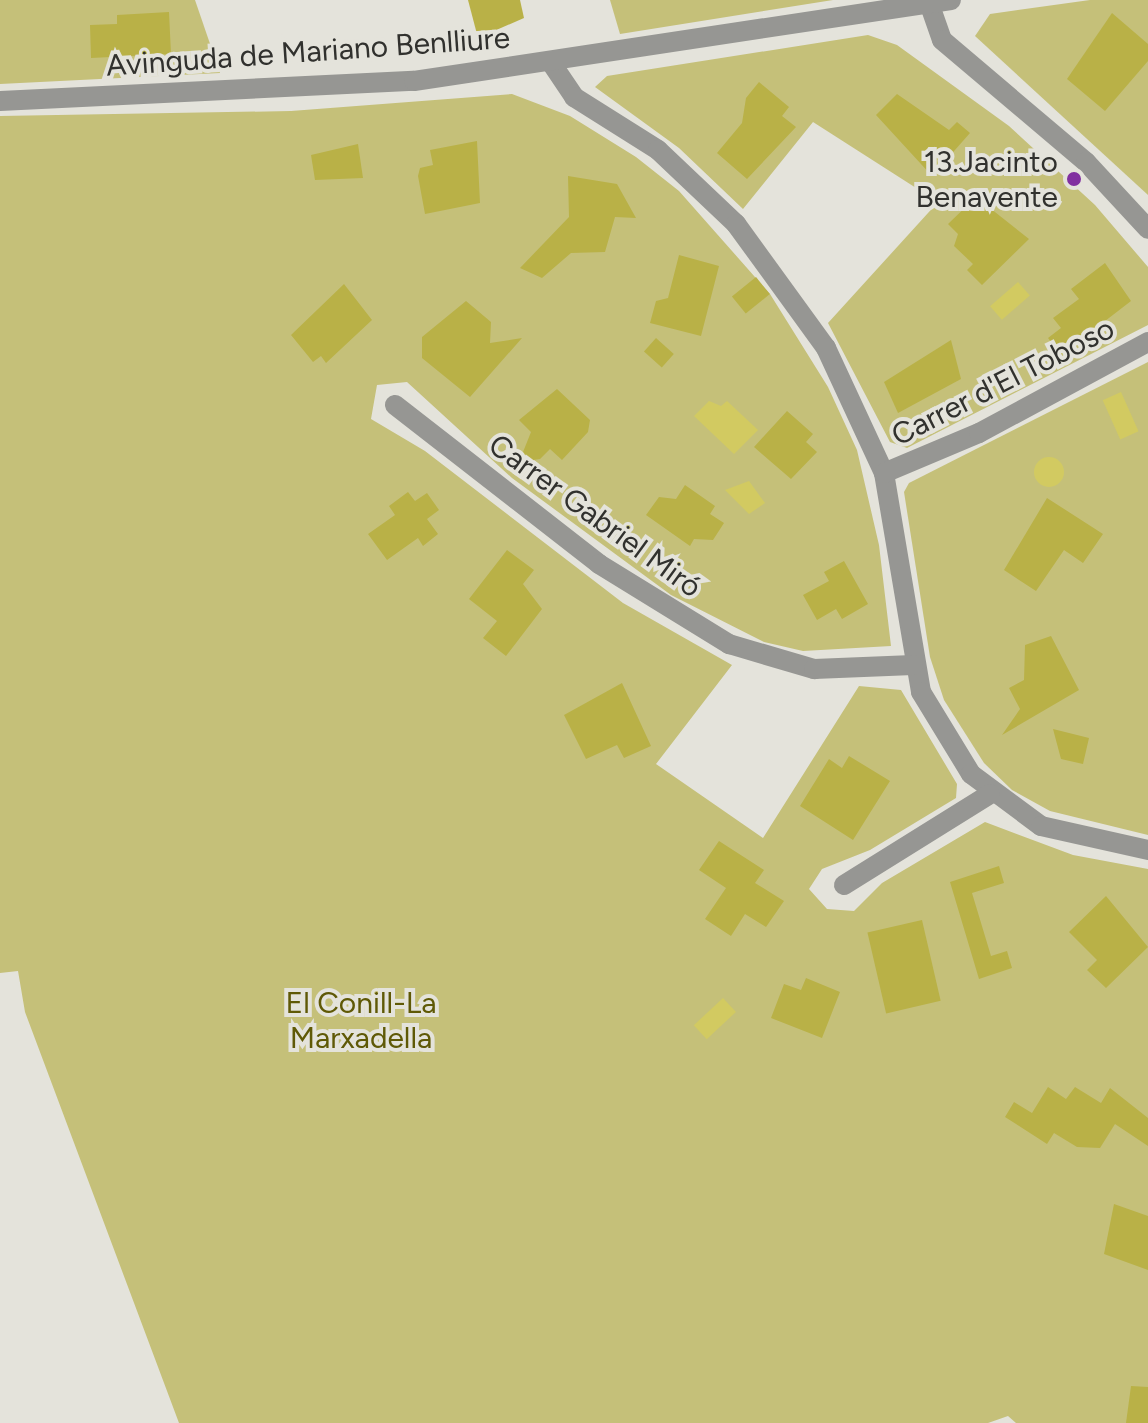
<!DOCTYPE html>
<meta charset="utf-8">
<style>
body{margin:0}
#map{position:relative;width:1148px;height:1423px;overflow:hidden;background:#e4e3db;font-family:Figtree,sans-serif}
div>[style]{position:absolute}
.green>*{inset:0;background:#c5c079}
.water>*{inset:0;background:#d2ca61;transform-origin:0 0}
.round{border-radius:50%}
.building>*{inset:0;background:#b9b147;transform-origin:0 0}
.minor>*{height:20px;margin:-10px;padding:0 10px;transform-origin:10px;border-radius:10px;background:#969693}
.dots>*{width:22px;height:22px;translate:-50% -50%;box-sizing:border-box;border:4px solid #e4e3db;border-radius:50%}
span{translate:-50% -50%;white-space:nowrap;text-align:center;line-height:1.15;-webkit-text-stroke:8px #e4e3db;paint-order:stroke}
.street-label{font-size:30px;color:#31312e}
.poi-label{font-size:30px;color:#31312e}
.right{translate:-100% -50%;text-align:right}
.park-label{font-size:30px;color:#5f5906}
</style>
<div id="map">
<div class="green">
<div style="clip-path:polygon(0 0,195px 0,220px 73px,0 84px)"></div>
<div style="clip-path:polygon(610px 0,833px 0,620px 34px)"></div>
<div style="clip-path:polygon(1090px 0,1148px 0,1148px 195px,975px 36px,990px 14px)"></div>
<div style="clip-path:polygon(868px 35px,897px 45px,1009px 126px,1095px 205px,1148px 267px,1148px 325px,907px 448px,890px 442px,828px 323px,938px 202px,813px 122px,743px 209px,679px 148px,595px 87px,607px 76px)"></div>
<div style="clip-path:polygon(512px 94px,570px 116px,636px 157px,679px 191px,770px 294px,828px 387px,857px 450px,879px 545px,891px 646px,803px 651px,764px 642px,671px 595px,512px 478px,407px 382px,377px 385px,371px 419px,425px 451px,623px 603px,732px 665px,656px 764px,763px 838px,859px 686px,901px 690px,957px 784px,956px 798px,870px 850px,822px 869px,809px 889px,827px 909px,854px 911px,882px 883px,985px 822px,1073px 855px,1148px 869px,1148px 1423px,1016px 1423px,1008px 1416px,988px 1423px,179px 1423px,25px 1012px,18px 971px,0 973px,0 116px,291px 111px)"></div>
<div style="clip-path:polygon(1148px 362px,1148px 835px,1050px 811px,1012px 790px,984px 763px,944px 700px,930px 657px,904px 492px,909px 483px)"></div>
</div>
<div class="water">
<div style="left:1018px;top:282px;width:18px;height:37px;rotate:49deg"></div>
<div style="left:1121px;top:392px;width:43px;height:20px;rotate:66deg"></div>
<div style="clip-path:polygon(709px 401px,721px 406px,727px 401px,758px 430px,734px 454px,694px 416px)"></div>
<div class="round" style="left:1034px;top:457px;width:30px;height:30px"></div>
<div style="clip-path:polygon(749px 481px,765px 503px,749px 514px,725px 490px)"></div>
<div style="left:723px;top:998px;width:19px;height:40px;rotate:47deg"></div>
</div>
<div class="building">
<div style="clip-path:polygon(468px 0,520px 0,524px 18px,478px 38px)"></div>
<div style="clip-path:polygon(169px 12px,171px 54px,91px 58px,90px 25px,117px 24px,117px 15px)"></div>
<div style="clip-path:polygon(1112px 13px,1148px 44px,1148px 61px,1105px 111px,1067px 79px)"></div>
<div style="clip-path:polygon(759px 82px,789px 107px,782px 116px,796px 127px,747px 179px,717px 153px,742px 123px,746px 98px)"></div>
<div style="clip-path:polygon(897px 94px,949px 130px,957px 122px,970px 133px,932px 176px,876px 115px)"></div>
<div style="clip-path:polygon(477px 141px,480px 203px,425px 214px,418px 176px,420px 168px,433px 165px,430px 150px)"></div>
<div style="clip-path:polygon(358px 144px,363px 178px,315px 180px,311px 155px)"></div>
<div style="clip-path:polygon(568px 176px,617px 184px,636px 218px,615px 217px,605px 252px,571px 253px,542px 278px,520px 268px,569px 217px)"></div>
<div style="clip-path:polygon(976px 197px,1029px 239px,982px 285px,967px 270px,973px 264px,954px 246px,958px 234px,948px 224px)"></div>
<div style="clip-path:polygon(679px 255px,719px 266px,701px 336px,650px 323px,656px 301px,668px 298px)"></div>
<div style="clip-path:polygon(1105px 263px,1131px 301px,1061px 355px,1048px 338px,1061px 328px,1053px 318px,1079px 299px,1071px 289px)"></div>
<div style="left:756px;top:277px;width:22px;height:31px;rotate:51deg"></div>
<div style="clip-path:polygon(344px 284px,372px 320px,326px 363px,321px 356px,313px 362px,291px 335px)"></div>
<div style="clip-path:polygon(466px 301px,491px 322px,490px 343px,522px 338px,470px 397px,422px 358px,422px 337px)"></div>
<div style="left:656px;top:338px;width:24px;height:18px;rotate:42deg"></div>
<div style="clip-path:polygon(951px 340px,961px 379px,898px 413px,884px 382px)"></div>
<div style="clip-path:polygon(557px 389px,590px 420px,588px 432px,562px 460px,550px 449px,540px 459px,519px 462px,531px 432px,519px 420px)"></div>
<div style="clip-path:polygon(787px 411px,813px 434px,806px 442px,817px 452px,791px 479px,754px 447px)"></div>
<div style="clip-path:polygon(685px 485px,715px 506px,710px 514px,724px 523px,713px 540px,694px 539px,690px 546px,646px 515px,659px 497px,676px 499px)"></div>
<div style="clip-path:polygon(408px 492px,415px 501px,427px 493px,439px 510px,427px 519px,438px 534px,423px 546px,418px 538px,387px 560px,368px 534px,395px 515px,389px 506px)"></div>
<div style="clip-path:polygon(1047px 498px,1103px 534px,1083px 563px,1064px 550px,1036px 591px,1004px 570px)"></div>
<div style="clip-path:polygon(507px 550px,534px 570px,523px 584px,542px 609px,506px 656px,483px 638px,497px 621px,469px 599px)"></div>
<div style="clip-path:polygon(844px 561px,868px 604px,842px 619px,836px 609px,817px 620px,803px 595px,829px 581px,824px 572px)"></div>
<div style="clip-path:polygon(1051px 636px,1079px 690px,1002px 735px,1020px 709px,1009px 688px,1024px 680px,1025px 645px)"></div>
<div style="clip-path:polygon(622px 683px,651px 746px,624px 758px,617px 745px,586px 759px,564px 715px)"></div>
<div style="clip-path:polygon(1053px 729px,1089px 738px,1083px 764px,1061px 759px)"></div>
<div style="clip-path:polygon(849px 756px,890px 781px,853px 840px,800px 806px,829px 759px,842px 768px)"></div>
<div style="clip-path:polygon(719px 841px,764px 870px,755px 883px,784px 901px,766px 927px,745px 914px,731px 936px,705px 919px,726px 888px,699px 870px)"></div>
<div style="clip-path:polygon(999px 866px,1004px 883px,972px 893px,991px 956px,1007px 951px,1012px 968px,979px 979px,950px 882px)"></div>
<div style="clip-path:polygon(1106px 896px,1148px 947px,1106px 988px,1087px 970px,1097px 960px,1069px 932px)"></div>
<div style="left:922px;top:920px;width:83px;height:56px;rotate:77deg"></div>
<div style="clip-path:polygon(806px 978px,840px 992px,822px 1038px,771px 1018px,784px 984px,801px 990px)"></div>
<div style="clip-path:polygon(1048px 1087px,1066px 1099px,1075px 1087px,1101px 1103px,1110px 1088px,1148px 1118px,1148px 1146px,1115px 1124px,1100px 1148px,1077px 1147px,1054px 1133px,1047px 1144px,1005px 1117px,1014px 1102px,1032px 1113px)"></div>
<div style="clip-path:polygon(1114px 1204px,1148px 1216px,1148px 1270px,1104px 1254px)"></div>
<div style="clip-path:polygon(1131px 1386px,1148px 1387px,1148px 1423px,1126px 1423px)"></div>
</div>
<div class="minor">
<div style="left:928px;top:0;width:42px;rotate:70.7deg"></div>
<div style="left:942px;top:40px;width:189px;rotate:40.3deg"></div>
<div style="left:1086px;top:162px;width:91px;rotate:47.2deg"></div>
<div style="left:552px;top:64px;width:40px;rotate:56deg"></div>
<div style="left:574px;top:97px;width:99px;rotate:32.2deg"></div>
<div style="left:658px;top:150px;width:108px;rotate:43.5deg"></div>
<div style="left:736px;top:224px;width:153px;rotate:54deg"></div>
<div style="left:826px;top:348px;width:138px;rotate:65.1deg"></div>
<div style="left:884px;top:473px;width:222px;rotate:80.4deg"></div>
<div style="left:921px;top:692px;width:96px;rotate:58.6deg"></div>
<div style="left:971px;top:774px;width:87px;rotate:36.6deg"></div>
<div style="left:1041px;top:826px;width:110px;rotate:12.6deg"></div>
<div style="left:0;top:101px;width:414px;rotate:-2.8deg"></div>
<div style="left:414px;top:81px;width:543px;rotate:-8.58deg"></div>
<div style="left:395px;top:405px;width:259px;rotate:37.9deg"></div>
<div style="left:599px;top:564px;width:153px;rotate:31.6deg"></div>
<div style="left:729px;top:644px;width:89px;rotate:16.4deg"></div>
<div style="left:814px;top:669px;width:99px;rotate:-2.3deg"></div>
<div style="left:884px;top:473px;width:103px;rotate:-22.8deg"></div>
<div style="left:979px;top:433px;width:192px;rotate:-28.3deg"></div>
<div style="left:844px;top:885px;width:172px;rotate:-31.9deg"></div>
</div>
<div class="dots">
<div style="left:1074px;top:179px;background:#8130a0"></div>
</div>
<div class="street-label">
<span style="left:308px;top:52px;rotate:-4deg">Avinguda de Mariano Benlliure</span>
<span style="left:1003px;top:382px;rotate:-27deg">Carrer d'El Toboso</span>
<span style="left:595px;top:516px;rotate:36deg">Carrer Gabriel Miró</span>
</div>
<div class="poi-label">
<span class="right" style="left:1058px;top:179px">13.Jacinto<br>Benavente</span>
</div>
<div class="park-label">
<span style="left:361px;top:1020px">El Conill-La<br>Marxadella</span>
</div>
</div>
